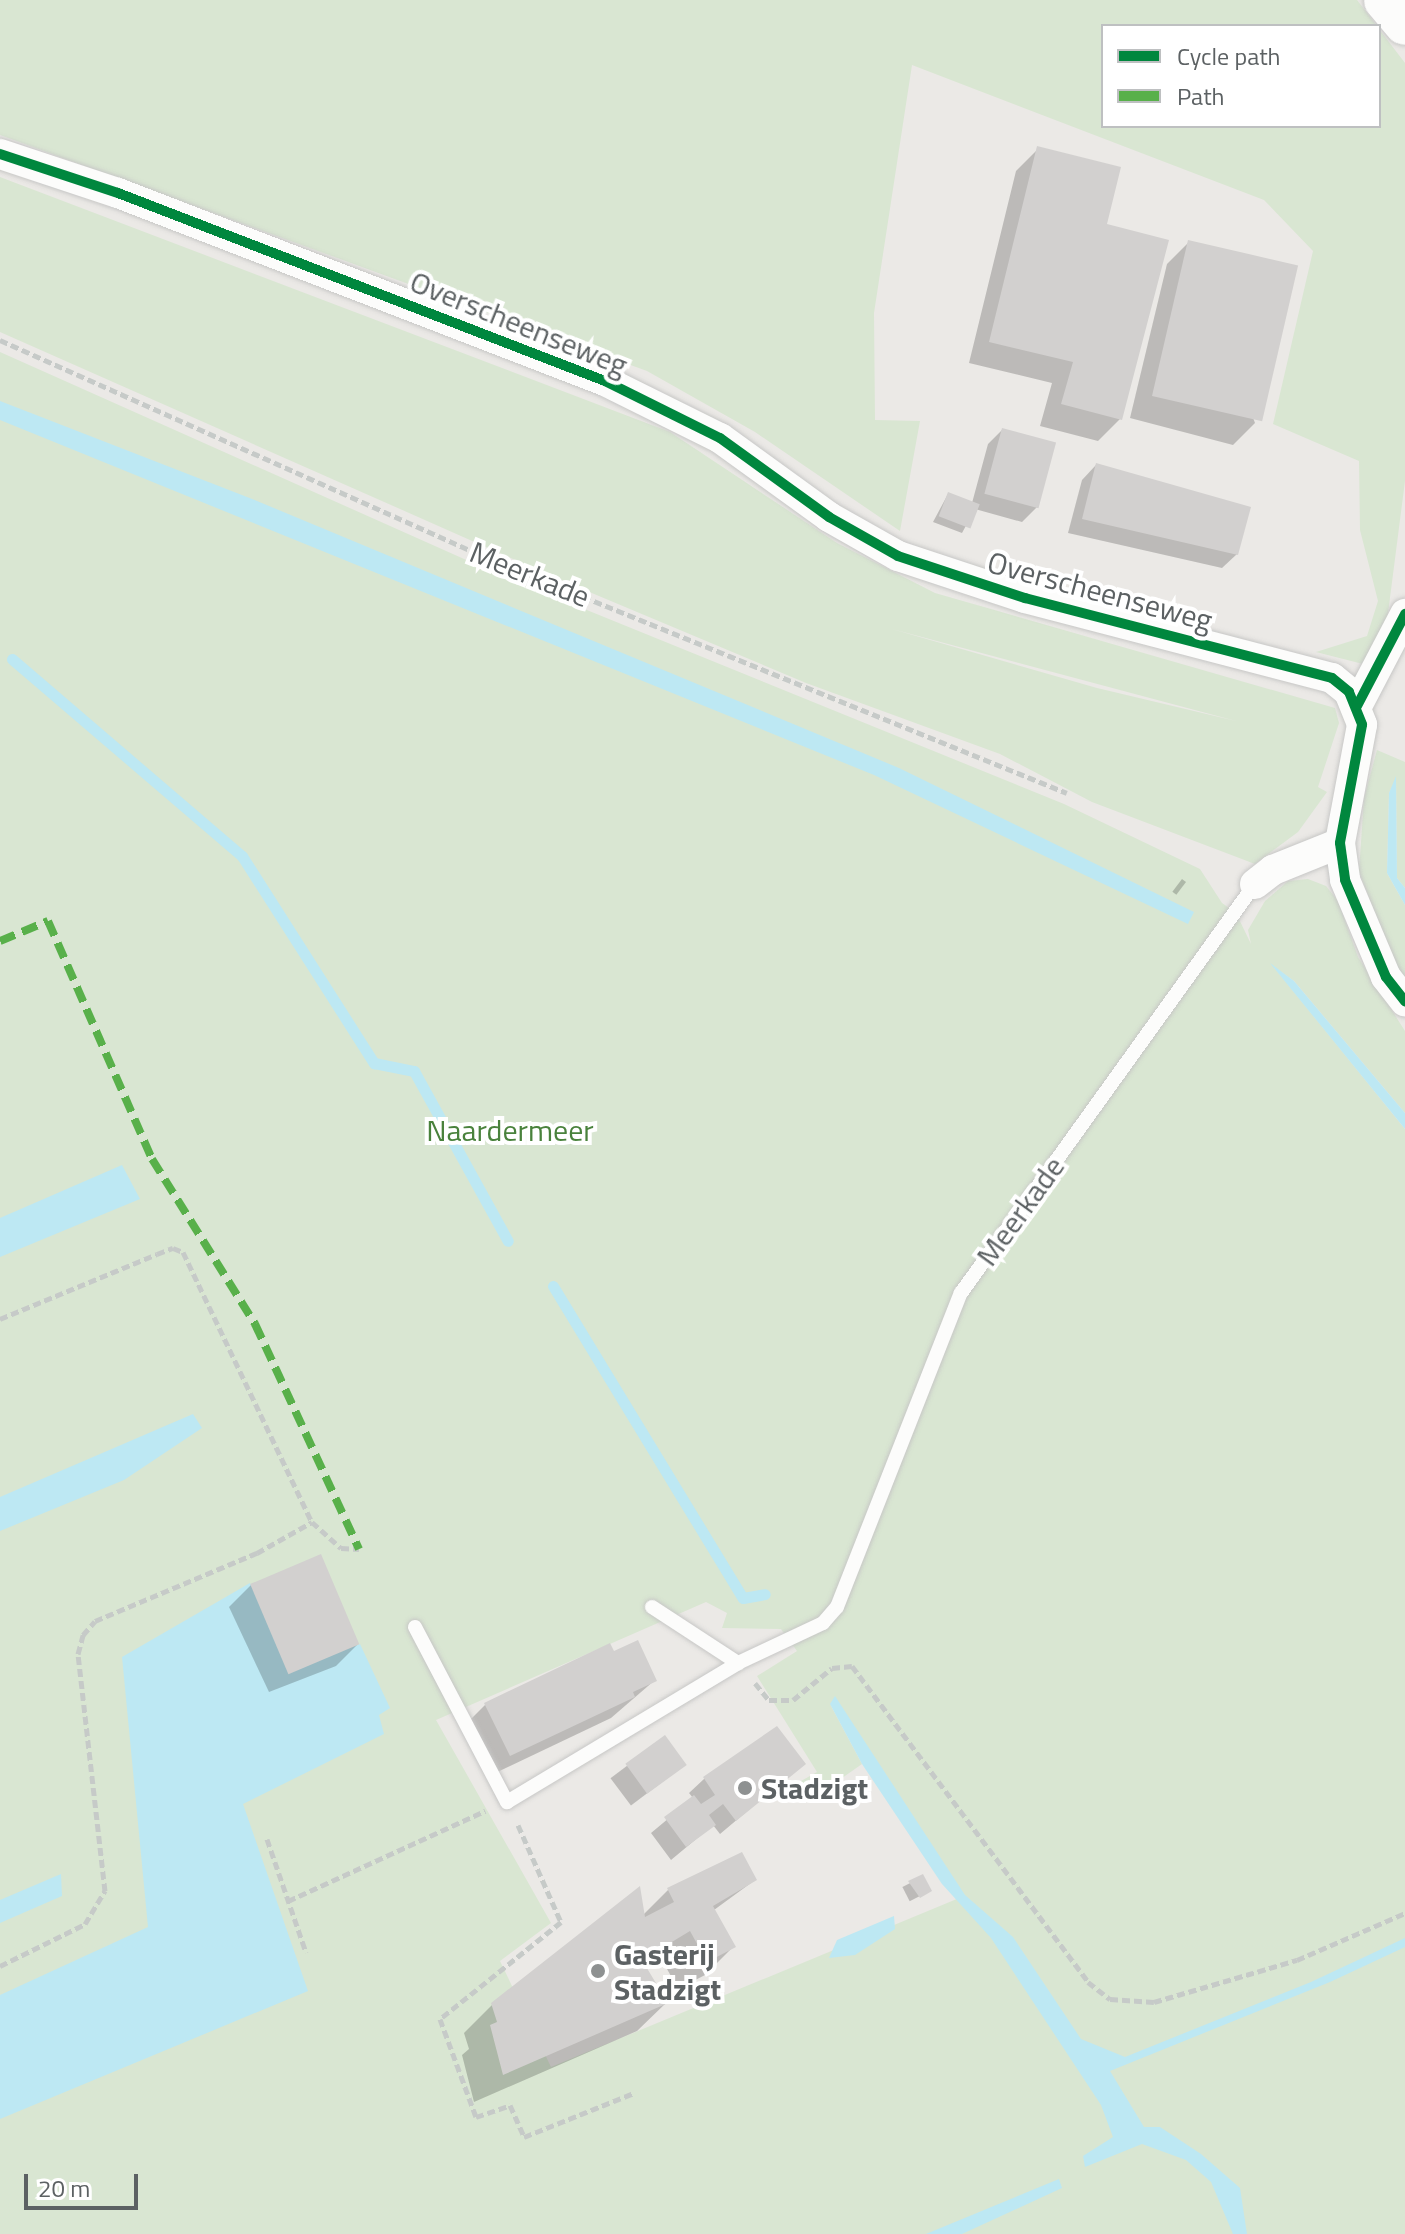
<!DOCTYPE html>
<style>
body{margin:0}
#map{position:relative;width:1405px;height:2234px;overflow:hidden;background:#ebe9e6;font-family:"Titillium Web",sans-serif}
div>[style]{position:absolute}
.green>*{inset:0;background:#d9e6d2}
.water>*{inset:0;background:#bde8f3}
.shadow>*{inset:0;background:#0003;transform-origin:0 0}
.stream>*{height:11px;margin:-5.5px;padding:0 5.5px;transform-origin:5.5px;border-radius:5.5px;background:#bde8f3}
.building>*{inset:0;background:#d2d0cf;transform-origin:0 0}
.path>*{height:5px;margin-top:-2.5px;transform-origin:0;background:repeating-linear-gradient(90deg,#c6cac8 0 8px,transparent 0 12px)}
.roads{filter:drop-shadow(0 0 2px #c7c7c6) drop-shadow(0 0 2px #c7c7c6)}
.lane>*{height:14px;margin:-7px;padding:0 7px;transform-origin:7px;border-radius:7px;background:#fcfcfb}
.street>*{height:30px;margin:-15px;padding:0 15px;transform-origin:15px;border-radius:15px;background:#fcfcfb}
.secondary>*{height:42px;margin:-21px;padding:0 21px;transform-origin:21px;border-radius:21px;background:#fcfcfb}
.quiet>*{height:8px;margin-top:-4px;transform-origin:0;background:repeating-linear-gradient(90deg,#58b04a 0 16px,transparent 0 24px)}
.cycleway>*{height:10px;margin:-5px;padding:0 5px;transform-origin:5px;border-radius:5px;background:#00873e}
.dots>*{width:22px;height:22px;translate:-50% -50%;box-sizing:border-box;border:4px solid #fff;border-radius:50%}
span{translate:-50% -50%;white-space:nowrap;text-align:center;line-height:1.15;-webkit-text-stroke:8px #fff;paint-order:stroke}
.street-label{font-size:30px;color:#5c6163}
.park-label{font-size:30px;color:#49823c}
.poi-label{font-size:30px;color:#5c6163;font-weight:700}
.left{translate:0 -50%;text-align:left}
.legend{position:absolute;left:1101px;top:24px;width:280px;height:104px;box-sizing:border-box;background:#fff;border:2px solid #bec0c1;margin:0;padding:10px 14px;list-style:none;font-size:24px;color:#5c6163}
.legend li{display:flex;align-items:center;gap:16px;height:40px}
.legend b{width:40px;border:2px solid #bec0c1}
.scale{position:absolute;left:24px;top:2174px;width:114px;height:36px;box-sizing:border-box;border:4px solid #5c6163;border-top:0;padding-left:10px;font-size:24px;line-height:28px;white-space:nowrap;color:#5c6163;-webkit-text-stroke:6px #fff;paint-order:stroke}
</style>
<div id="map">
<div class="green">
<div style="clip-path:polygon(0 0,1357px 0,1377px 26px,1103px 26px,1103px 126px,1379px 126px,1379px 29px,1405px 63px,1405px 481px,1387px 621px,1363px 664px,1316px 652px,1367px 636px,1378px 601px,1360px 530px,1359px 461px,1273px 424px,1313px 251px,1264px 200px,912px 65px,874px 313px,875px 420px,920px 421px,900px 531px,755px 432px,647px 371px,0 135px)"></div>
<div style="clip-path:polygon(evenodd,0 177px,670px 432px,837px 543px,935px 593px,1335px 708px,1339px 723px,1318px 787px,1327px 792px,1298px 832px,1255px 864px,1092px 802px,1000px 754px,806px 683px,556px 578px,0 332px,0 177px,892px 629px,1236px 721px,1097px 688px,892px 629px)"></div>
<div style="clip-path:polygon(evenodd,0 352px,491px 571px,1064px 804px,1200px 869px,1222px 903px,1236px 913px,1251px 944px,1248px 930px,1265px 901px,1288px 881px,1308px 879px,1326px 886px,1338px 901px,1358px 957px,1405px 1031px,1405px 1113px,1294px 981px,1273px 966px,1405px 1129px,1405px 2234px,0 2234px,0 352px,706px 1602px,727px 1613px,722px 1628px,781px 1629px,797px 1651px,757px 1676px,817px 1772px,794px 1785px,808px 1802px,862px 1764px,830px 1704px,964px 1896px,551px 2067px,500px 1961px,551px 1923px,436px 1720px,706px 1602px)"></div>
<div style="clip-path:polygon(1377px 750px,1405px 762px,1405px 888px,1397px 878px,1396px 779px,1389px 793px,1387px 873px,1405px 905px,1405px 989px,1359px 872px,1364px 798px)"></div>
</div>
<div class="water">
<div style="clip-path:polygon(0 401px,257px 501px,899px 768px,1194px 912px,1188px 924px,874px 775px,0 420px)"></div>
<div style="clip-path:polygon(1396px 776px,1397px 878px,1405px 888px,1405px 905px,1387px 873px,1389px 793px)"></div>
<div style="clip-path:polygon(1270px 963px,1294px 981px,1405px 1113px,1405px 1129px)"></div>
<div style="clip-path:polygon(122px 1165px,140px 1199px,0 1257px,0 1218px)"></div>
<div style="clip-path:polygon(193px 1414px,202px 1428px,124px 1480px,0 1531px,0 1497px)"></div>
<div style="clip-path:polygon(250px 1583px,291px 1671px,360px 1644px,390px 1708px,379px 1715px,384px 1734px,243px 1804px,308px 1991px,0 2119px,0 1995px,148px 1927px,122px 1657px)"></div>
<div style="clip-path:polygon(835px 1696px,965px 1895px,1013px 1937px,1081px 2039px,1125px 2057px,1311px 1982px,1405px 1938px,1405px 1947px,1330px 1982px,1110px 2071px,1144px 2127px,1160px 2127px,1201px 2154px,1240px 2188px,1247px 2234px,1233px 2234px,1211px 2182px,1186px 2160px,1142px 2144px,1085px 2167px,1083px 2156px,1113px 2137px,1101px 2105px,991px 1938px,942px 1884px,862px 1764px,830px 1704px)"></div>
<div style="clip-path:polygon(61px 1874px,62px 1896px,0 1923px,0 1900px)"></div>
<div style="clip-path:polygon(894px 1916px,895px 1929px,855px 1955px,829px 1958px,837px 1940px)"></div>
<div style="clip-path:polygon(1059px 2179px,1062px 2188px,962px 2234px,926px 2234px)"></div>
</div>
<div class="shadow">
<div style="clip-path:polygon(1038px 149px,1105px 226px,1120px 419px,1098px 441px,1040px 426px,1052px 383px,969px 363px,1016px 171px)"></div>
<div style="clip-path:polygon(1189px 242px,1255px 423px,1233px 445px,1130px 418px,1167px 264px)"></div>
<div style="clip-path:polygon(1002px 430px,1037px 507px,1022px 522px,975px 509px,962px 533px,933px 522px,948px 494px,972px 503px,988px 444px)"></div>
<div style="clip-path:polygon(1096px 465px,1237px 554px,1222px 568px,1068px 533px,1082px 480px)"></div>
<div style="left:1182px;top:879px;width:5px;height:16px;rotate:37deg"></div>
<div style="clip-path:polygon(251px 1585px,358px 1644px,336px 1666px,269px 1692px,229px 1607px)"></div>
<div style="clip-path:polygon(613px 1654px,655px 1680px,611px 1718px,487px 1777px,464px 1726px,486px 1704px)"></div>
<div style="clip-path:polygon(777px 1728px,803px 1764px,720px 1834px,713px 1825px,671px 1860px,651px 1833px,693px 1798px,689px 1793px,704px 1779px)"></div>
<div style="left:664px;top:1738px;width:34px;height:67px;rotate:53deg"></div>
<div style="left:922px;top:1877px;width:16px;height:22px;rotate:63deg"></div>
<div style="clip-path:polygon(755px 1880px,714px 1910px,734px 1946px,705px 1975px,678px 1989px,661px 1958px,644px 1968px,666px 2003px,637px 2031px,474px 2102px,462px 2055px,469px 2049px,464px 2033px,493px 2004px,643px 1915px,668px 1890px)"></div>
</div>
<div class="stream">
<div style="left:12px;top:659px;width:303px;rotate:40.6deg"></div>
<div style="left:242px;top:856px;width:246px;rotate:57.5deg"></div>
<div style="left:374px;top:1063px;width:41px;rotate:11.3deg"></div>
<div style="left:414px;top:1071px;width:194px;rotate:61.1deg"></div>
<div style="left:553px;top:1286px;width:365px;rotate:58.7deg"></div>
<div style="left:743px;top:1598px;width:22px;rotate:-10deg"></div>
</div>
<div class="building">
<div style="clip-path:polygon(1037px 146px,1121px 167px,1107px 224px,1169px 240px,1122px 420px,1061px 404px,1073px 362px,989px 342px)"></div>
<div style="left:1188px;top:240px;width:113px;height:160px;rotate:13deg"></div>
<div style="left:1002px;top:428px;width:56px;height:68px;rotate:15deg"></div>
<div style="clip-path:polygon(1096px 463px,1251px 507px,1238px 555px,1082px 519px)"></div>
<div style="left:948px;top:492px;width:34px;height:26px;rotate:21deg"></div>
<div style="left:321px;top:1554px;width:98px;height:77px;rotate:67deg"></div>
<div style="clip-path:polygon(638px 1640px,657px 1681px,633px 1692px,635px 1697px,510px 1756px,484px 1703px,610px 1643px,614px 1651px)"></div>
<div style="clip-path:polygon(777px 1726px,806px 1764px,736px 1821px,723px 1804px,709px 1815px,716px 1825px,686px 1847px,664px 1817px,694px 1795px,701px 1804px,715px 1795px,703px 1777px)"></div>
<div style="left:665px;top:1735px;width:37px;height:49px;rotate:54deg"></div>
<div style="clip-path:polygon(742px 1852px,757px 1880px,713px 1906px,736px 1947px,707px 1962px,690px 1931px,642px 1960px,668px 2003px,503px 2075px,490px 2025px,497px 2022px,491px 2003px,640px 1886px,645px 1917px,674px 1902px,667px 1888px)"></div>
<div style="clip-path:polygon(923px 1874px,932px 1891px,920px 1898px,908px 1881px)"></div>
</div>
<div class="path">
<div style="left:0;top:340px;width:529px;rotate:24.09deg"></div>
<div style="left:483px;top:556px;width:630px;rotate:22.09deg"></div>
<div style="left:0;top:1319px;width:170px;rotate:-22.5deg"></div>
<div style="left:157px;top:1254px;width:17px;rotate:-21deg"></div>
<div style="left:173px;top:1248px;width:11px;rotate:22deg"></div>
<div style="left:183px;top:1252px;width:299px;rotate:64.5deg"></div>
<div style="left:312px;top:1522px;width:39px;rotate:42deg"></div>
<div style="left:341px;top:1548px;width:18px;rotate:3deg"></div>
<div style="left:755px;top:1683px;width:22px;rotate:51deg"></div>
<div style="left:769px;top:1700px;width:24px"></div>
<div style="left:793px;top:1700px;width:50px;rotate:-39.4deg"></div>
<div style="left:832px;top:1668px;width:20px;rotate:-6deg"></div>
<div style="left:852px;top:1666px;width:394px;rotate:53.2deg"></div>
<div style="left:1088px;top:1982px;width:28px;rotate:38deg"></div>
<div style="left:1110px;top:1999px;width:44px;rotate:3.9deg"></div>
<div style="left:1154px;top:2002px;width:149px;rotate:-16.4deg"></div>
<div style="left:1297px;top:1960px;width:118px;rotate:-23.5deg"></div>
<div style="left:518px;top:1825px;width:106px;rotate:66.1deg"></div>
<div style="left:561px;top:1922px;width:155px;rotate:141.3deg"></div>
<div style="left:440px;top:2019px;width:104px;rotate:69.8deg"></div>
<div style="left:476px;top:2117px;width:36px;rotate:-19deg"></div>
<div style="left:510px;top:2105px;width:35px;rotate:66deg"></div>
<div style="left:524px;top:2137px;width:118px;rotate:-21.8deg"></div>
<div style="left:267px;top:1839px;width:120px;rotate:71deg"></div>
<div style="left:288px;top:1901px;width:217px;rotate:-24.6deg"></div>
<div style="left:0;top:1966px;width:95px;rotate:-26.3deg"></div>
<div style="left:85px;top:1924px;width:39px;rotate:-59deg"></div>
<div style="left:105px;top:1891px;width:239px;rotate:-96.5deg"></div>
<div style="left:78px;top:1654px;width:20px;rotate:-75deg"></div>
<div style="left:83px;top:1635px;width:18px;rotate:-49deg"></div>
<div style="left:95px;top:1621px;width:176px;rotate:-22.8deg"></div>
<div style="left:257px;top:1553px;width:63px;rotate:-29.4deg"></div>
</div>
<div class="roads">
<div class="lane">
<div style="left:652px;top:1607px;width:103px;rotate:33.1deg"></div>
<div style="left:415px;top:1627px;width:198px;rotate:62.3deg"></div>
<div style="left:507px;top:1802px;width:270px;rotate:-31deg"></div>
<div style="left:738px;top:1663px;width:94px;rotate:-25.2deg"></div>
<div style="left:823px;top:1623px;width:21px;rotate:-49deg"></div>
<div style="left:837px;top:1607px;width:338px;rotate:-68.5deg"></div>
<div style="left:961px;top:1293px;width:504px;rotate:-54.29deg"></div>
</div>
<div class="street">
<div style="left:0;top:154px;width:124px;rotate:18.3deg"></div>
<div style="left:118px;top:193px;width:522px;rotate:21.11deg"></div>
<div style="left:605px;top:381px;width:128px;rotate:26.4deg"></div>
<div style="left:720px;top:438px;width:135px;rotate:35.9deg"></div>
<div style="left:829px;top:517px;width:79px;rotate:29.5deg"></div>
<div style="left:898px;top:556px;width:134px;rotate:18.3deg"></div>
<div style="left:1025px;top:598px;width:317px;rotate:14.6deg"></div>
<div style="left:1332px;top:678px;width:22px;rotate:39deg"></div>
<div style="left:1349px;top:692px;width:35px;rotate:68deg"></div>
<div style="left:1362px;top:725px;width:120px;rotate:100.6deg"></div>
<div style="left:1340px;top:843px;width:37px;rotate:82deg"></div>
<div style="left:1345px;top:880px;width:105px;rotate:67.1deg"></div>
<div style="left:1386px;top:977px;width:31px;rotate:52deg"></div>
<div style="left:1357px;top:706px;width:104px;rotate:-62.4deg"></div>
<div style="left:1255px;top:884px;width:23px;rotate:-38deg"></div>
<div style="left:1273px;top:870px;width:72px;rotate:-21.9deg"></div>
</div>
<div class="secondary">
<div style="left:1385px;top:0;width:31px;rotate:50deg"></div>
</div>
</div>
<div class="quiet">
<div style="left:0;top:941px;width:52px;rotate:-22.6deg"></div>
<div style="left:48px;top:921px;width:260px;rotate:66.4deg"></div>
<div style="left:152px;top:1159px;width:195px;rotate:58deg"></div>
<div style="left:255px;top:1324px;width:248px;rotate:65.2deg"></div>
</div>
<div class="cycleway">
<div style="left:0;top:154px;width:124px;rotate:18.3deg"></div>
<div style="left:118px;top:193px;width:522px;rotate:21.11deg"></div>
<div style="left:605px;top:381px;width:128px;rotate:26.4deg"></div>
<div style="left:720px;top:438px;width:135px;rotate:35.9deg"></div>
<div style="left:829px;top:517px;width:79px;rotate:29.5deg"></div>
<div style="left:898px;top:556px;width:134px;rotate:18.3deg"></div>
<div style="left:1025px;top:598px;width:317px;rotate:14.6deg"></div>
<div style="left:1332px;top:678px;width:22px;rotate:39deg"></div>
<div style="left:1349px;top:692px;width:35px;rotate:68deg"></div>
<div style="left:1362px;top:725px;width:120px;rotate:100.6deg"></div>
<div style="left:1340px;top:843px;width:37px;rotate:82deg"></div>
<div style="left:1345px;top:880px;width:105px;rotate:67.1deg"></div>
<div style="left:1386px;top:977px;width:31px;rotate:52deg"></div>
<div style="left:1357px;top:706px;width:104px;rotate:-62.4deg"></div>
</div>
<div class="dots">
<div style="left:745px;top:1788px;background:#8e9191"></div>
<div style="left:598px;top:1971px;background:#8e9191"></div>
</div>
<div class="street-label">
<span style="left:519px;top:323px;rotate:22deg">Overscheenseweg</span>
<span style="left:530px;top:574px;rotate:22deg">Meerkade</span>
<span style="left:1100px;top:591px;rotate:15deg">Overscheenseweg</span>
<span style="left:1020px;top:1211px;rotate:-54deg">Meerkade</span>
</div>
<div class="park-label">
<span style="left:510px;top:1130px">Naardermeer</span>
</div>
<div class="poi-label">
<span class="left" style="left:761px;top:1788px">Stadzigt</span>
<span class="left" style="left:614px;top:1971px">Gasterij<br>Stadzigt</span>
</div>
<ul class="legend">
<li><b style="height:10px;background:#00873e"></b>Cycle path</li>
<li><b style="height:10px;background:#58b04a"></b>Path</li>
</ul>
<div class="scale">20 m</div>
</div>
